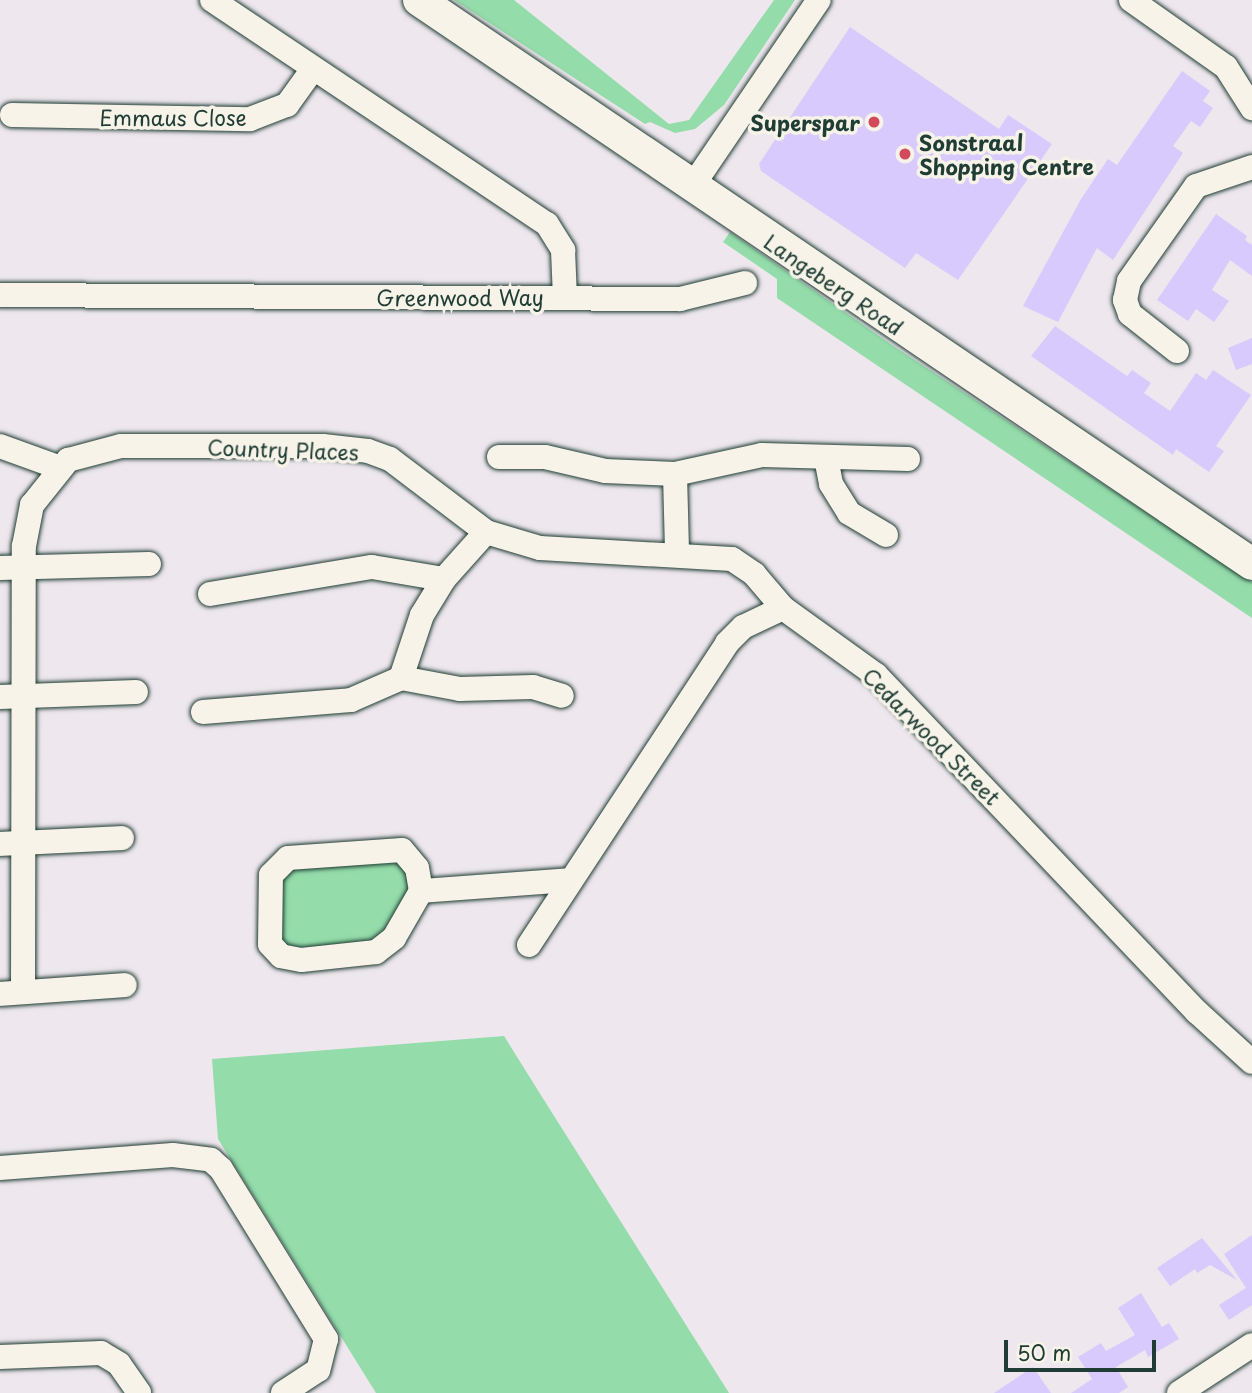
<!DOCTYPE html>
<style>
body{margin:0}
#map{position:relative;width:1252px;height:1393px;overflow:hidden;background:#eee7ee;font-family:"Playpen Sans",sans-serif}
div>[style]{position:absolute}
.green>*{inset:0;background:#94dcaa}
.building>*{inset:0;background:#d8cafc}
.roads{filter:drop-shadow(0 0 2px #1f3d34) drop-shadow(0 0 2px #1f3d34)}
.minor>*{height:24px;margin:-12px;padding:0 12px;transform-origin:12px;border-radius:12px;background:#f7f3e8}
.major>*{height:32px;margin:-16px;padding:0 16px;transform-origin:16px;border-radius:16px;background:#f7f3e8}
.dots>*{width:19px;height:19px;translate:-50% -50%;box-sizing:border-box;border:4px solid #f7f3e8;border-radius:50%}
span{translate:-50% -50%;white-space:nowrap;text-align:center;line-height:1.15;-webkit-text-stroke:7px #f7f3e8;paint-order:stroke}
.street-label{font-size:21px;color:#1f3d34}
.poi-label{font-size:21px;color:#1f3d34;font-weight:700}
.right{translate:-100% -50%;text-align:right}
.left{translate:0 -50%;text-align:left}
.scale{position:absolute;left:1004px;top:1340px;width:152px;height:32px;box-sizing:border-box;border:4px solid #1f3d34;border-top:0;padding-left:9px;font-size:21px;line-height:24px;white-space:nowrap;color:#1f3d34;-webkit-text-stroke:5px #f7f3e8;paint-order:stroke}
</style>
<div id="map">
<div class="green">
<div style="clip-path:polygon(454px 0,514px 0,669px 124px,689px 120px,774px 0,795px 0,724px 105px,695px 129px,675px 133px,650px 122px,645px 124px)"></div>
<div style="clip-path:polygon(730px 232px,895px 347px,1252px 582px,1252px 618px,777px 298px,777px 279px,723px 242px)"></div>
<div style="clip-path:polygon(400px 857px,412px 888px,384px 939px,288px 950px,277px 933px,282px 870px)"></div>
<div style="clip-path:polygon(504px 1036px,544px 1100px,729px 1393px,376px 1393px,218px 1139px,212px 1059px)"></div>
</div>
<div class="building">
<div style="clip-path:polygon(850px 27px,999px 129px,1008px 115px,1052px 144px,958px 280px,916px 253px,905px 268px,761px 171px,759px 164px)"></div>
<div style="clip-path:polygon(1182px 71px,1210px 91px,1203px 101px,1213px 108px,1200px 127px,1191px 121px,1173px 146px,1183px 153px,1113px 260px,1097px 248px,1058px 322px,1023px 306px,1081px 199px,1108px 159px,1117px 165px)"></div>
<div style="clip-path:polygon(1216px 214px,1247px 236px,1245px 240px,1252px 245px,1252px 276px,1230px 260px,1212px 290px,1229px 301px,1214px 322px,1196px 309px,1188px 321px,1157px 300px)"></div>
<div style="clip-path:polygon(1055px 326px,1127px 376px,1132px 370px,1151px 383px,1144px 393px,1170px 411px,1196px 373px,1206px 380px,1213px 370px,1251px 395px,1216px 446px,1224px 451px,1209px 472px,1176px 449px,1173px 455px,1031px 356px)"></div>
<div style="clip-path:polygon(1252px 338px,1252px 364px,1236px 370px,1228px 348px)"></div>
<div style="clip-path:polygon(1252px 1235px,1252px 1305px,1229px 1320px,1219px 1305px,1246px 1288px,1224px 1254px)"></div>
<div style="clip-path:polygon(1202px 1238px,1237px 1280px,1210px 1265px,1197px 1273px,1195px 1269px,1170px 1286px,1157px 1268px)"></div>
<div style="clip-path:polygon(1141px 1293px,1162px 1327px,1169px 1323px,1179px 1339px,1148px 1357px,1145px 1350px,1116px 1367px,1128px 1387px,1119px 1393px,1071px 1393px,1092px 1379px,1078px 1357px,1101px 1343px,1106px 1351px,1135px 1335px,1118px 1308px)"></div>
<div style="clip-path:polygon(1033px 1367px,1051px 1393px,994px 1393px)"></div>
</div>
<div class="roads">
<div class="minor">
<div style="left:212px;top:0;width:403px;rotate:33.8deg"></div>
<div style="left:547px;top:224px;width:31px;rotate:58deg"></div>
<div style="left:563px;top:250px;width:48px;rotate:87.6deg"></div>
<div style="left:1131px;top:0;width:116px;rotate:35.2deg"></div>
<div style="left:1226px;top:67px;width:49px;rotate:57.6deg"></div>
<div style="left:12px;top:115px;width:238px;rotate:1deg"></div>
<div style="left:250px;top:119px;width:40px;rotate:-21deg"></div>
<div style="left:287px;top:105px;width:44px;rotate:-54.2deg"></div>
<div style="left:691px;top:188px;width:227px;rotate:-55.8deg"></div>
<div style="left:0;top:295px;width:680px;rotate:0.34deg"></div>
<div style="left:680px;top:299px;width:67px;rotate:-13.8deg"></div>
<div style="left:1177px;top:351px;width:60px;rotate:-141.8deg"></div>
<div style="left:1130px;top:314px;width:15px;rotate:-110deg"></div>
<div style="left:1125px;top:300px;width:19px;rotate:-78deg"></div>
<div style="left:1129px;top:281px;width:116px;rotate:-54.8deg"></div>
<div style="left:1196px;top:186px;width:59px;rotate:-18.7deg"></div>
<div style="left:0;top:446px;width:62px;rotate:19.9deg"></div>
<div style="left:499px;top:457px;width:46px"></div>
<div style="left:545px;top:457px;width:62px;rotate:13.1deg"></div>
<div style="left:605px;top:471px;width:70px;rotate:2.5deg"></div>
<div style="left:675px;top:474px;width:89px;rotate:-12.3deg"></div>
<div style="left:762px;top:455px;width:146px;rotate:1.6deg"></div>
<div style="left:826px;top:458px;width:26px;rotate:79deg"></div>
<div style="left:831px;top:484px;width:34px;rotate:58deg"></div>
<div style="left:849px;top:513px;width:43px;rotate:30.7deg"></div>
<div style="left:675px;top:474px;width:79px;rotate:88.5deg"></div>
<div style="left:0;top:568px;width:149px;rotate:-1.5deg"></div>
<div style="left:210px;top:594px;width:164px;rotate:-9.5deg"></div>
<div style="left:372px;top:567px;width:73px;rotate:9.5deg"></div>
<div style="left:401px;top:678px;width:60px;rotate:10.6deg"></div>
<div style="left:460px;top:689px;width:73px;rotate:-1.6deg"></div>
<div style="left:533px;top:687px;width:30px;rotate:17deg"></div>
<div style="left:0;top:697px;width:136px;rotate:-2.1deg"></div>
<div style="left:203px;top:712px;width:148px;rotate:-4.6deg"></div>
<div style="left:351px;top:700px;width:55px;rotate:-23.7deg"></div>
<div style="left:401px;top:678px;width:66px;rotate:-71.6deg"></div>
<div style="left:422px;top:615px;width:42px;rotate:-58.6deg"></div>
<div style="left:444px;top:579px;width:63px;rotate:-48.2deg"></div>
<div style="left:0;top:844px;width:122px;rotate:-2.8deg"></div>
<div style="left:421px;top:891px;width:54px;rotate:119.9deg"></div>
<div style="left:394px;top:938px;width:23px;rotate:142deg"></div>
<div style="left:376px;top:952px;width:75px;rotate:173.9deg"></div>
<div style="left:301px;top:960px;width:20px;rotate:-169deg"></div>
<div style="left:281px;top:956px;width:16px;rotate:-133deg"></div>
<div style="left:270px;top:944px;width:69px;rotate:-89.2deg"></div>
<div style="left:271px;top:875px;width:24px;rotate:-45deg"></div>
<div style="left:288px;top:858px;width:114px;rotate:-4deg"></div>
<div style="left:402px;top:850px;width:23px;rotate:50deg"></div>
<div style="left:417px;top:868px;width:23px;rotate:80deg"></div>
<div style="left:421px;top:891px;width:150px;rotate:-4.2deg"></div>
<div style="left:529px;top:945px;width:361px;rotate:-56.7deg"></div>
<div style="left:727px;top:643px;width:23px;rotate:-45deg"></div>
<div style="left:743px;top:627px;width:44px;rotate:-25.4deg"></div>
<div style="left:783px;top:608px;width:115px;rotate:35.8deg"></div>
<div style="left:876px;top:675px;width:465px;rotate:46.4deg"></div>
<div style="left:1197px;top:1012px;width:74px;rotate:42.3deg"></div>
<div style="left:23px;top:992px;width:446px;rotate:-89.9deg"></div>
<div style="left:24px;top:546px;width:42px;rotate:-79deg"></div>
<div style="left:32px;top:505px;width:58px;rotate:-51.3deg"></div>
<div style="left:68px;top:460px;width:55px;rotate:-14.8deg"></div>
<div style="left:121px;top:446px;width:202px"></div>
<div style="left:323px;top:446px;width:45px;rotate:6.3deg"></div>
<div style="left:368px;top:451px;width:23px;rotate:20deg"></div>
<div style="left:390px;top:459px;width:121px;rotate:37.2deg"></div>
<div style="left:486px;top:532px;width:56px;rotate:16.5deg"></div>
<div style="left:540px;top:548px;width:192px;rotate:3.3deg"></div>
<div style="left:732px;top:559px;width:27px;rotate:34deg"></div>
<div style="left:754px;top:574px;width:45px;rotate:49.5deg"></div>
<div style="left:0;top:994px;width:125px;rotate:-4.1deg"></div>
<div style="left:0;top:1168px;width:173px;rotate:-4.3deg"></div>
<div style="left:173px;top:1155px;width:38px;rotate:7deg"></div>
<div style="left:211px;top:1160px;width:13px;rotate:42deg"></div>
<div style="left:221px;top:1169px;width:200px;rotate:58.3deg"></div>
<div style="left:326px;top:1339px;width:32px;rotate:104deg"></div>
<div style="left:318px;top:1370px;width:42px;rotate:146.7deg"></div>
<div style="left:0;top:1357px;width:101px;rotate:-2.3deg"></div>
<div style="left:101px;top:1353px;width:21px;rotate:31deg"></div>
<div style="left:119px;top:1364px;width:35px;rotate:55deg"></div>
<div style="left:1179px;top:1393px;width:87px;rotate:-33.3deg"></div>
</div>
<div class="major">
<div style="left:419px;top:0;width:1006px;rotate:34.1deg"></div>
</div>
</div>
<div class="dots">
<div style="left:874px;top:122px;background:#d1495b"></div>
<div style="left:905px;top:154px;background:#d1495b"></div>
</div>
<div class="street-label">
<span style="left:173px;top:117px">Emmaus Close</span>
<span style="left:834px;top:284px;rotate:34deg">Langeberg Road</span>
<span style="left:460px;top:297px">Greenwood Way</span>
<span style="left:283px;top:449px;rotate:2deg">Country Places</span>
<span style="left:932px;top:736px;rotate:45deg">Cedarwood Street</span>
</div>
<div class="poi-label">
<span class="right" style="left:860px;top:122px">Superspar</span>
<span class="left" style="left:919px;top:154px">Sonstraal<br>Shopping Centre</span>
</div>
<div class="scale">50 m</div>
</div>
